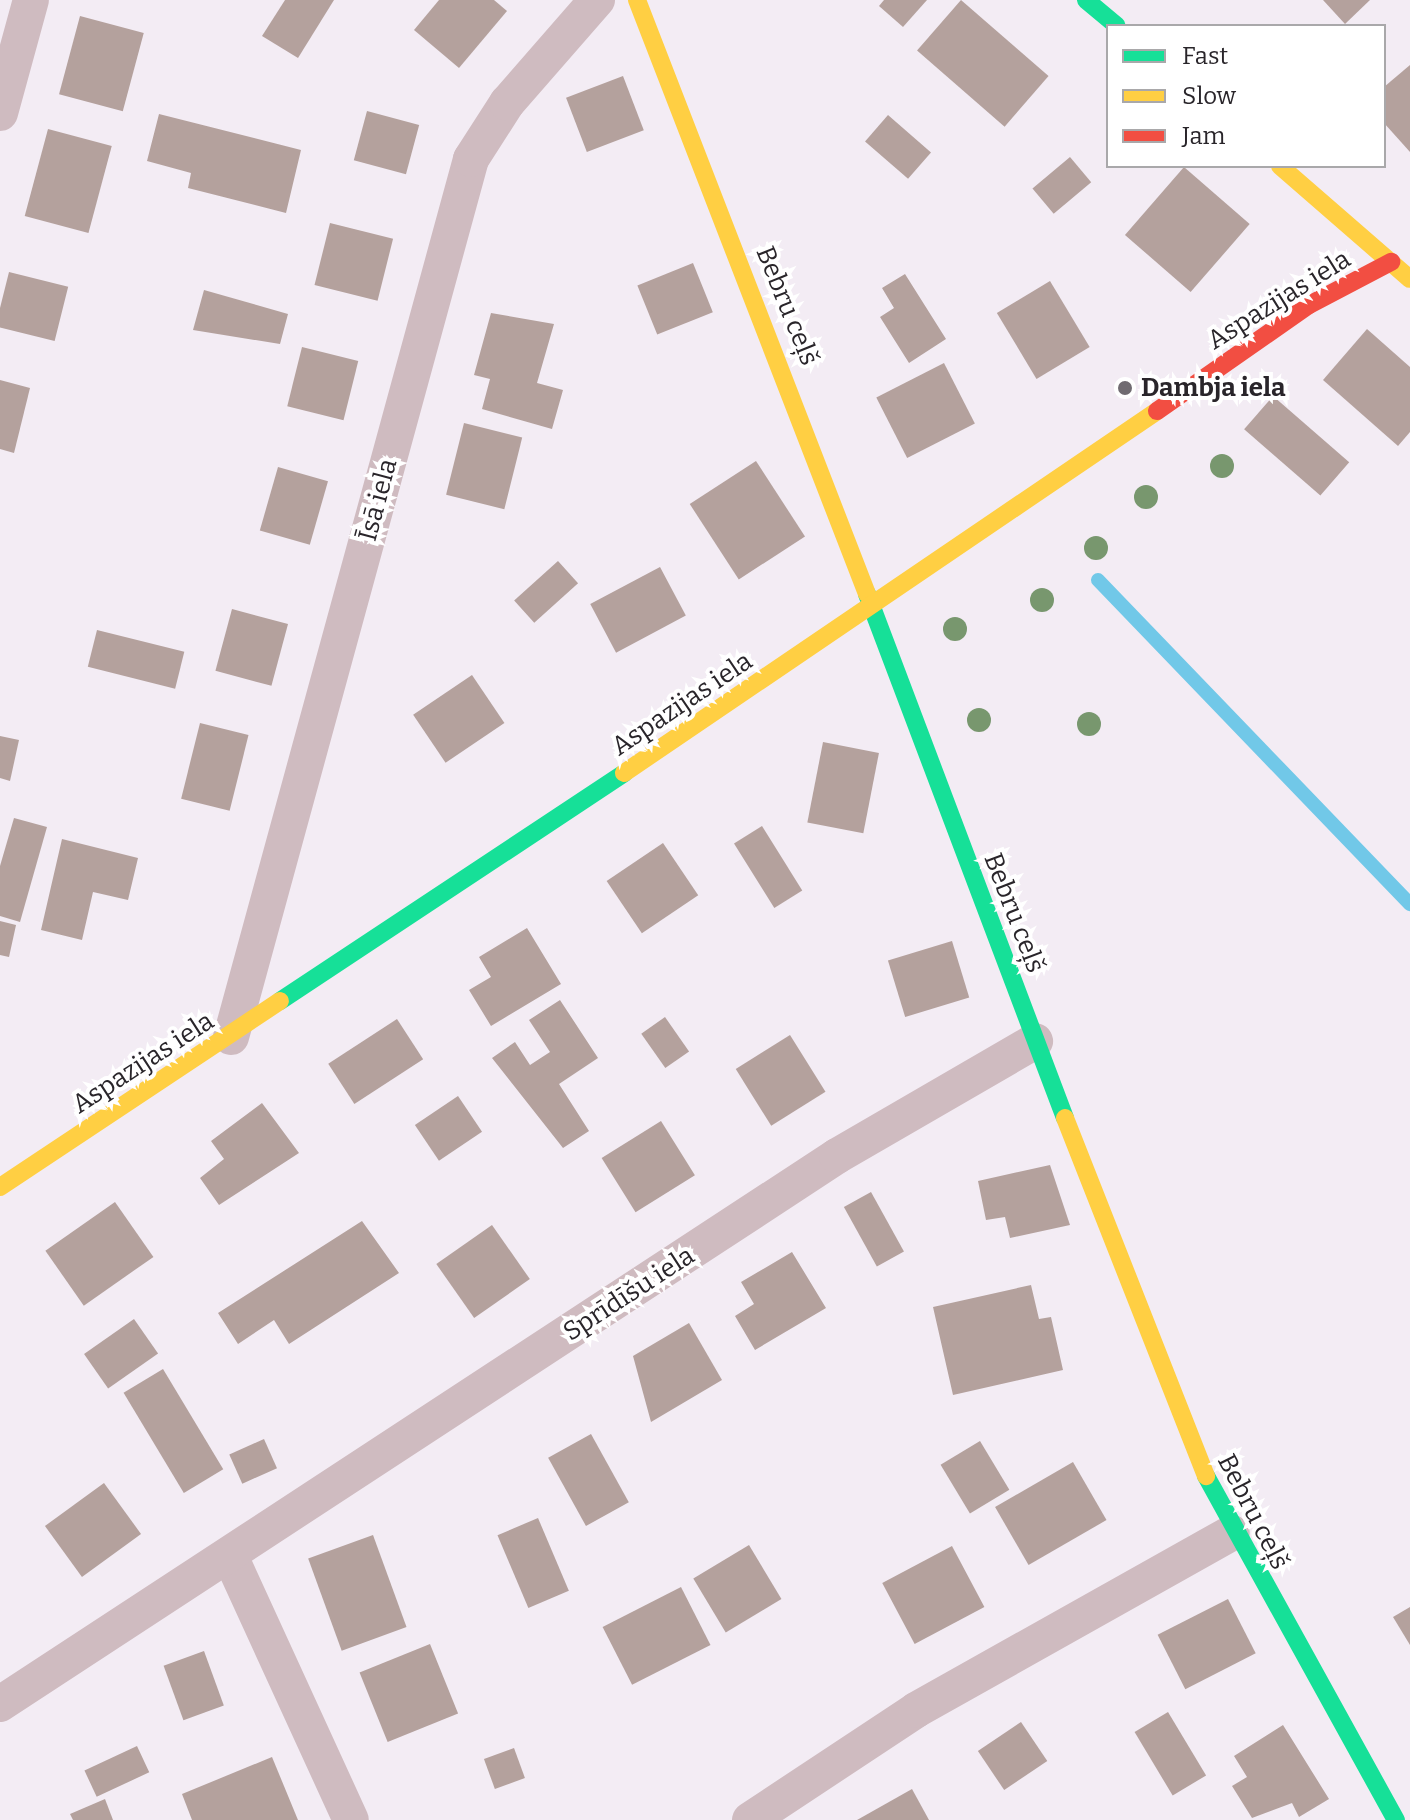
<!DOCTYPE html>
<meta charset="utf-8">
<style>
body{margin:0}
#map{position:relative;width:1410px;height:1820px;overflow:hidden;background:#f3ecf4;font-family:Bitter,serif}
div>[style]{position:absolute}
.stream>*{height:14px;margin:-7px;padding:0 7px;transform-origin:7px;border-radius:7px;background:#71c8e8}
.building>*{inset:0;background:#b4a19d;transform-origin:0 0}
.street>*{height:36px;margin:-18px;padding:0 18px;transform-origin:18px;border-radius:18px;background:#cfbbc0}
.fast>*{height:18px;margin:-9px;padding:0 9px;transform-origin:9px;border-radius:9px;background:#16e098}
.slow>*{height:18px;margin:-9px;padding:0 9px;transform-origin:9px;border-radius:9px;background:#ffcf43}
.jam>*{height:18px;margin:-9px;padding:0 9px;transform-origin:9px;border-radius:9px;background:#f24e42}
.trees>*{width:24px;height:24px;margin:-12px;border-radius:50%;background:#78976e}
.dots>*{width:22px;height:22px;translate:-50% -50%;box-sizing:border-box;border:4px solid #fff;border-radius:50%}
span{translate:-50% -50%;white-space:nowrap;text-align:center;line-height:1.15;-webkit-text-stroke:8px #fff;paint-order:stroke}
.street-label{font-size:26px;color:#29252a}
.poi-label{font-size:26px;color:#29252a;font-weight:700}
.left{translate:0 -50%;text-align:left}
.legend{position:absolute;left:1106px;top:24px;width:280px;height:144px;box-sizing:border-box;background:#fff;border:2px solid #a9a8aa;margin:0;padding:10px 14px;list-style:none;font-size:24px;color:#29252a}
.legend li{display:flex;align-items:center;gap:16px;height:40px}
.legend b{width:40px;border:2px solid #a9a8aa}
</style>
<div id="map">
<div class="stream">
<div style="left:1098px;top:580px;width:450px;rotate:46.1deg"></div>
</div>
<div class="building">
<div style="clip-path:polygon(285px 0,334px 0,298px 58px,262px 36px)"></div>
<div style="clip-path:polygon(439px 0,494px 0,507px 11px,459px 68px,414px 30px)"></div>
<div style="clip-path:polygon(884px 0,927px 0,903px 27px,879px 6px)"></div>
<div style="left:961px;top:0;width:116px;height:67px;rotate:41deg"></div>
<div style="clip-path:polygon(1323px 0,1370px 0,1345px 24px)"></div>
<div style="left:80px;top:16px;width:66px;height:81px;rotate:15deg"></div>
<div style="clip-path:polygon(1410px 65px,1410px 152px,1384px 123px,1384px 87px)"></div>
<div style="left:623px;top:76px;width:58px;height:61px;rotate:69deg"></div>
<div style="left:367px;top:111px;width:54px;height:51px;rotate:15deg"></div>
<div style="clip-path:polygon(159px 114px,301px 150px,286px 213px,188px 188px,191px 173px,147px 161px)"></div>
<div style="left:888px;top:115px;width:57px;height:35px;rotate:41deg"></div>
<div style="left:48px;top:129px;width:66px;height:90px;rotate:15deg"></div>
<div style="left:1070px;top:157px;width:33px;height:49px;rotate:50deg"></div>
<div style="left:1184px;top:167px;width:87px;height:90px;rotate:41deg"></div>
<div style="left:330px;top:223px;width:65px;height:64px;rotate:14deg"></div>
<div style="left:693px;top:263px;width:53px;height:60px;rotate:68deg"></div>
<div style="left:9px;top:272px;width:61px;height:56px;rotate:14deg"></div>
<div style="clip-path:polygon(905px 274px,946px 339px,909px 363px,880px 317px,894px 308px,882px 288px)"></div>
<div style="left:1050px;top:281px;width:77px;height:62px;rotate:59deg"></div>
<div style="clip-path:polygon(204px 290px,288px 314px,280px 344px,193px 330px)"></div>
<div style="clip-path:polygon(491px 313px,554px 324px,537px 383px,563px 390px,552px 429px,482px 409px,490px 379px,474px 375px)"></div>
<div style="clip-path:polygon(1367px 329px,1410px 367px,1410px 432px,1398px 446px,1323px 380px)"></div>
<div style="left:302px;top:347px;width:58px;height:61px;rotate:14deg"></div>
<div style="left:944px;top:363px;width:68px;height:76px;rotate:63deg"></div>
<div style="clip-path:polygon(0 380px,30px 388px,14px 453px,0 449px)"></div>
<div style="left:1273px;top:396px;width:101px;height:44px;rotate:41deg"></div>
<div style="left:464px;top:423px;width:60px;height:74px;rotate:14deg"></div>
<div style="left:756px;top:461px;width:90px;height:79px;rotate:57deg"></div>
<div style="left:278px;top:467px;width:52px;height:66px;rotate:16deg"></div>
<div style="left:558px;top:561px;width:30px;height:59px;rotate:48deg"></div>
<div style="left:660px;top:567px;width:55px;height:79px;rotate:62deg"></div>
<div style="left:232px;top:609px;width:58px;height:64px;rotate:15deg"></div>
<div style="left:97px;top:630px;width:90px;height:38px;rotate:14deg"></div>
<div style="left:472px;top:675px;width:58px;height:71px;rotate:56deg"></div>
<div style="left:200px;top:723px;width:50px;height:78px;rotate:14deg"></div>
<div style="clip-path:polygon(0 736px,19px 740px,10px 781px,0 778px)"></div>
<div style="left:823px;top:742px;width:57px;height:82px;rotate:11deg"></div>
<div style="clip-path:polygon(14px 818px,47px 827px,20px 922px,0 916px,0 866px)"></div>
<div style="left:762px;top:826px;width:76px;height:33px;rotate:58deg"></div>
<div style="clip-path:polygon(62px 839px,138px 858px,128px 900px,93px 892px,82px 940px,41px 930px)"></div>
<div style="left:663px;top:843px;width:63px;height:68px;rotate:56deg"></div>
<div style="clip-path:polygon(0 921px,16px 925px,9px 957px,0 955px)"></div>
<div style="clip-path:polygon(527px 928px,561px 984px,491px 1026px,469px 990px,491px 977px,479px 957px)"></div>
<div style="left:952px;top:941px;width:59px;height:67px;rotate:73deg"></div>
<div style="clip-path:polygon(560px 1000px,598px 1058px,559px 1084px,589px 1131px,563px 1148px,492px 1058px,515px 1042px,530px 1065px,550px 1052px,529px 1020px)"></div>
<div style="left:665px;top:1017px;width:42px;height:29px;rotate:55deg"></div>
<div style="left:397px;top:1019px;width:48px;height:82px;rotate:57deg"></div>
<div style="left:790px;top:1035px;width:67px;height:64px;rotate:58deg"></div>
<div style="left:458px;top:1096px;width:43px;height:52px;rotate:56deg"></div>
<div style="clip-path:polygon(262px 1103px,299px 1153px,219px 1205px,200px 1178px,224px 1159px,211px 1141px)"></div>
<div style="left:661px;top:1121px;width:64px;height:70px;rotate:58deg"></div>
<div style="clip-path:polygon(1050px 1165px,1070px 1225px,1010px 1238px,1005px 1217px,986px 1220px,978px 1181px)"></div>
<div style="left:871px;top:1192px;width:68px;height:31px;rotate:61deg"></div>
<div style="left:115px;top:1202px;width:67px;height:85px;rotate:55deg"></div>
<div style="clip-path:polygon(362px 1221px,399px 1273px,289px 1344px,274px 1320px,238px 1344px,218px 1313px)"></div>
<div style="left:492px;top:1225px;width:66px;height:68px;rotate:55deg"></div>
<div style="clip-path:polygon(792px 1252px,826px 1308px,755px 1350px,735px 1316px,754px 1304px,741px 1282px)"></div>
<div style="clip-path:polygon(1031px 1285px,1039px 1319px,1051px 1317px,1063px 1370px,953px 1395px,933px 1307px)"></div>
<div style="left:134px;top:1319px;width:42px;height:61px;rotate:55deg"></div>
<div style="clip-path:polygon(689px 1323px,722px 1380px,651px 1422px,633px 1356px)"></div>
<div style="left:163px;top:1369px;width:117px;height:46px;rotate:59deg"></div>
<div style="left:591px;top:1434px;width:78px;height:49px;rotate:61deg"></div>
<div style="left:264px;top:1439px;width:32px;height:38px;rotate:66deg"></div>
<div style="left:980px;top:1441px;width:57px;height:46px;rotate:59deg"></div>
<div style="left:1073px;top:1462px;width:67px;height:90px;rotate:60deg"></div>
<div style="left:104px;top:1483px;width:63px;height:73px;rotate:54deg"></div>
<div style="left:538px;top:1518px;width:79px;height:44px;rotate:67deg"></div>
<div style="left:373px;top:1535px;width:98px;height:69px;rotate:70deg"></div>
<div style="left:749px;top:1545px;width:63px;height:65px;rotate:59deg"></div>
<div style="left:952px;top:1546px;width:69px;height:79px;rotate:62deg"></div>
<div style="left:681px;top:1587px;width:65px;height:88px;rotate:63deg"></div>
<div style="left:1228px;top:1599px;width:61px;height:79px;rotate:63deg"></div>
<div style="clip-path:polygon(1410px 1607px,1410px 1645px,1393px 1617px)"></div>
<div style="left:430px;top:1644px;width:75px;height:76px;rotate:68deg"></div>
<div style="left:204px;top:1651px;width:58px;height:43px;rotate:70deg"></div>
<div style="left:1168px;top:1712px;width:74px;height:39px;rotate:59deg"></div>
<div style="left:1021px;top:1722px;width:47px;height:52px;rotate:56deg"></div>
<div style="clip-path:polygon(1283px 1725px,1329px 1799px,1299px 1817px,1292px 1803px,1252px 1818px,1232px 1786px,1247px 1777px,1234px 1756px)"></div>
<div style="left:137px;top:1746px;width:29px;height:58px;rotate:65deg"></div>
<div style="left:514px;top:1748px;width:32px;height:32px;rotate:70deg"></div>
<div style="clip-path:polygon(272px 1757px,298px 1820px,192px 1820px,182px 1794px)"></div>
<div style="clip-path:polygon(912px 1789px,929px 1820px,857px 1820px)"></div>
<div style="clip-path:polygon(105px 1799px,113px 1820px,73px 1820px,70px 1814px)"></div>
</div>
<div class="street">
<div style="left:0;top:113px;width:117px;rotate:-74.7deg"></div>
<div style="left:231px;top:1037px;width:910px;rotate:-74.71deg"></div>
<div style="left:471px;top:159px;width:67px;rotate:-57.3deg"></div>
<div style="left:507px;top:103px;width:137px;rotate:-48.9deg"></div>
<div style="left:230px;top:1556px;width:290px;rotate:65.4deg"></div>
<div style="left:0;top:1704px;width:1000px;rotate:-33.21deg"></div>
<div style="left:837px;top:1156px;width:229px;rotate:-30.1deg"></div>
<div style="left:750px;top:1820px;width:199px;rotate:-33.5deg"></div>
<div style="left:916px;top:1710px;width:362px;rotate:-29.3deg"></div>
</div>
<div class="fast">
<div style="left:1086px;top:0;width:40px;rotate:40deg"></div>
<div style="left:867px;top:594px;width:560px;rotate:69.3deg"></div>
<div style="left:280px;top:1001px;width:413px;rotate:-33.5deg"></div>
<div style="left:1206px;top:1476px;width:393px;rotate:61.1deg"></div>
</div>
<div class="slow">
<div style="left:637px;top:0;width:637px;rotate:68.83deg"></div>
<div style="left:1280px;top:166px;width:172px;rotate:41deg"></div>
<div style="left:624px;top:773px;width:644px;rotate:-34.18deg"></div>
<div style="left:1065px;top:1118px;width:385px;rotate:68.5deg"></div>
<div style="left:0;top:1187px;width:336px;rotate:-33.6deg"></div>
</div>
<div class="jam">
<div style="left:1157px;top:411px;width:185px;rotate:-34.9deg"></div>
<div style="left:1309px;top:305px;width:93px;rotate:-27.7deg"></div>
</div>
<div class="trees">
<div style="left:1222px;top:466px"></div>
<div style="left:1146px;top:497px"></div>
<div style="left:1096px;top:548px"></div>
<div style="left:1042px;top:600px"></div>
<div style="left:955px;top:629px"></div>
<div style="left:979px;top:720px"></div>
<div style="left:1089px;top:724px"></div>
</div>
<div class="dots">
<div style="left:1125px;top:388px;background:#706b71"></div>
</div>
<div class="street-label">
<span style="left:1279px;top:300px;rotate:-32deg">Aspazijas iela</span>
<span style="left:787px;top:306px;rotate:68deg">Bebru ceļš</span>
<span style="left:378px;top:500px;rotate:-75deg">Īsā iela</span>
<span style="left:682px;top:704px;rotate:-34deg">Aspazijas iela</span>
<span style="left:1014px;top:913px;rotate:69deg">Bebru ceļš</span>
<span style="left:143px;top:1063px;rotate:-33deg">Aspazijas iela</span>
<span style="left:629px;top:1294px;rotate:-33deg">Sprīdīšu iela</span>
<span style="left:1253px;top:1512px;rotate:63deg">Bebru ceļš</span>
</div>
<div class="poi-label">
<span class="left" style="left:1141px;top:388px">Dambja iela</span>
</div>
<ul class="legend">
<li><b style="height:10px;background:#16e098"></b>Fast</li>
<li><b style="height:10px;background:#ffcf43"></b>Slow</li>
<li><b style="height:10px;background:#f24e42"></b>Jam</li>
</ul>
</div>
